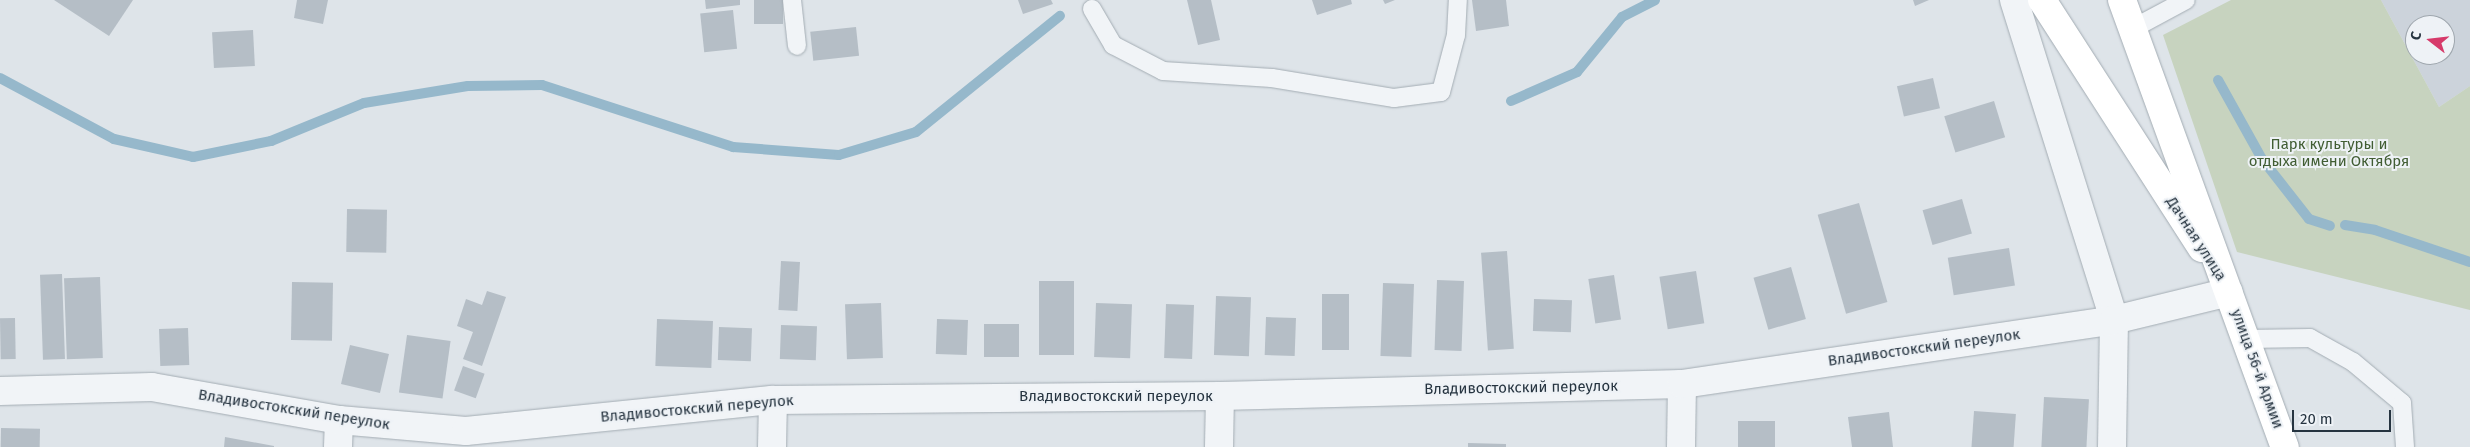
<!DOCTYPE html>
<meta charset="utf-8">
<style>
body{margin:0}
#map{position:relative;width:2470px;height:447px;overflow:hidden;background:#dee4e9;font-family:"Fira Sans",sans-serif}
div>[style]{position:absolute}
.built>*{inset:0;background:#ccd3db}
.green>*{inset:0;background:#c7d3bf}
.stream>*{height:10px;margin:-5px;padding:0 5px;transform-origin:5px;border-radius:5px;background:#96b8cb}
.building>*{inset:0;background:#b5bec6;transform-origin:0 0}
.roads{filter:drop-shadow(0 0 1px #a3acb3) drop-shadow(0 0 1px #a3acb3)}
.service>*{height:18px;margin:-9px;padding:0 9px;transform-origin:9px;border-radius:9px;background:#f1f4f7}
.minor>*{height:28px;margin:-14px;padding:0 14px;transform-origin:14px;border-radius:14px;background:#f1f4f7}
.tertiary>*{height:28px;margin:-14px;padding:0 14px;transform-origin:14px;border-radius:14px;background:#f1f4f7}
.primary>*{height:28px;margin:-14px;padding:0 14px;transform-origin:14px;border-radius:14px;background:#fff}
span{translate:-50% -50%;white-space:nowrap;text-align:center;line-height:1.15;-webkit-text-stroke:4px #eef2f6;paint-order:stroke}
.park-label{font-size:15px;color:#415d33}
.street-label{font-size:15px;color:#263440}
.north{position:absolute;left:2405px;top:15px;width:50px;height:50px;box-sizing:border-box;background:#eef2f6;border:1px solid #9ea6ad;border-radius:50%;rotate:286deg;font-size:14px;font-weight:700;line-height:20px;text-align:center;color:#263440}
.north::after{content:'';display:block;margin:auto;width:18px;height:22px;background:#d63a6a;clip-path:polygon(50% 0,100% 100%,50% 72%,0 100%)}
.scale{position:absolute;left:2292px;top:410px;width:99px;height:22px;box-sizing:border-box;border:2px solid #263440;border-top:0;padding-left:6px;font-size:15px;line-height:18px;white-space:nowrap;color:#263440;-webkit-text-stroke:4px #eef2f6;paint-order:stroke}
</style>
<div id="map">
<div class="built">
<div style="clip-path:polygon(evenodd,2381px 0,2470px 0,2470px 86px,2439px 107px,2381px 0,2415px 25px,2445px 25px,2445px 55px,2415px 55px,2415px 25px)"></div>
</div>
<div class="green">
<div style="clip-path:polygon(2231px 0,2381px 0,2439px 107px,2470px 86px,2470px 310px,2237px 252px,2163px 35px)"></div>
</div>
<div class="stream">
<div style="left:0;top:78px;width:129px;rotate:28.2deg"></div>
<div style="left:114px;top:139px;width:81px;rotate:12.8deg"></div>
<div style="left:193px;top:157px;width:80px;rotate:-11.6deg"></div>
<div style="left:271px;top:141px;width:100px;rotate:-22.2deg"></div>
<div style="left:364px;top:103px;width:105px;rotate:-9.3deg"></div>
<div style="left:468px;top:86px;width:74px;rotate:-0.8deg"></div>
<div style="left:542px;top:85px;width:201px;rotate:18deg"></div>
<div style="left:733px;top:147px;width:106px;rotate:4.3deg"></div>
<div style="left:839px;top:155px;width:80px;rotate:-16.6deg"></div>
<div style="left:916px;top:132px;width:185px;rotate:-38.9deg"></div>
<div style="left:2218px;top:80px;width:90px;rotate:60.9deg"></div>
<div style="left:2262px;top:159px;width:76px;rotate:51.9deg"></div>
<div style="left:2309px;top:219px;width:22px;rotate:18deg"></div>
<div style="left:1511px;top:101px;width:72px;rotate:-23.7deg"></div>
<div style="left:1577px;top:72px;width:71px;rotate:-50.7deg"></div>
<div style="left:1622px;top:17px;width:37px;rotate:-27deg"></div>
<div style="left:2345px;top:225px;width:30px;rotate:9deg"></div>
<div style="left:2375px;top:230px;width:100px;rotate:18.6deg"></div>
</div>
<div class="building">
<div style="clip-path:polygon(54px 0,133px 0,109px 36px)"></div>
<div style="clip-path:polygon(297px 0,328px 0,323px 24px,294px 18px)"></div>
<div style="clip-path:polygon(705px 0,740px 0,740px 5px,706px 9px)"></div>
<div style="left:754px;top:0;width:29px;height:24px"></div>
<div style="clip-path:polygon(1018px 0,1051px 0,1053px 4px,1023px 14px)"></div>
<div style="clip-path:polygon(1187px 0,1211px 0,1220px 40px,1198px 45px)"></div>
<div style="clip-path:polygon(1312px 0,1351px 0,1352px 4px,1317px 15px)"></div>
<div style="clip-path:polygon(1383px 0,1395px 0,1385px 4px)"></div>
<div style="clip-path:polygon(1472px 0,1506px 0,1509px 26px,1476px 31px)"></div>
<div style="clip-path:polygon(1913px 0,1929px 0,1915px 6px)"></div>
<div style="left:733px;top:10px;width:39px;height:33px;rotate:84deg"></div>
<div style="left:856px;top:27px;width:29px;height:46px;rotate:84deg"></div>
<div style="left:253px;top:30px;width:36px;height:41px;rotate:87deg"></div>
<div style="left:1933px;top:78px;width:31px;height:37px;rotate:77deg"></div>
<div style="left:1994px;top:101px;width:38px;height:52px;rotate:73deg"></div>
<div style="left:1962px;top:199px;width:36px;height:41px;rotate:74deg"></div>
<div style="left:1859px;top:203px;width:103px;height:43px;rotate:74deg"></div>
<div style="left:347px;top:209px;width:40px;height:43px;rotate:1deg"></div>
<div style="left:2009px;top:248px;width:38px;height:62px;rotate:81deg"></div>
<div style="left:1507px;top:251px;width:98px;height:26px;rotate:86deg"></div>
<div style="left:781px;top:261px;width:19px;height:49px;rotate:3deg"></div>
<div style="left:1791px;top:267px;width:54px;height:39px;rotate:74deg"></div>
<div style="left:1696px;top:271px;width:53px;height:37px;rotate:81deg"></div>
<div style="left:62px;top:274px;width:85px;height:22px;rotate:88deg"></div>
<div style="left:1614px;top:275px;width:45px;height:26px;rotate:81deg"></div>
<div style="left:100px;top:277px;width:81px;height:36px;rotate:88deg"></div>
<div style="left:1437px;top:280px;width:27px;height:70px;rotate:2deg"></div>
<div style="left:1039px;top:281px;width:35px;height:74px"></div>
<div style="left:292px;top:282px;width:41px;height:58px;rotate:1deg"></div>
<div style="left:1383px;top:283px;width:31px;height:73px;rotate:2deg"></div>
<div style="clip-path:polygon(487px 291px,506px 297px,482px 366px,463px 359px,473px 332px,457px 326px,466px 299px,482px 305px)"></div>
<div style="left:1322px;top:294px;width:27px;height:56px"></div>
<div style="left:1216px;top:296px;width:35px;height:59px;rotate:2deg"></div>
<div style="left:1534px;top:299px;width:38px;height:32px;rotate:2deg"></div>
<div style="left:881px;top:303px;width:55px;height:36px;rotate:88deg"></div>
<div style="left:1096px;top:303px;width:36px;height:54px;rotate:2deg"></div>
<div style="left:1166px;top:304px;width:28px;height:54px;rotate:2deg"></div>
<div style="left:1266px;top:317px;width:30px;height:38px;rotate:2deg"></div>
<div style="left:15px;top:318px;width:41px;height:15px;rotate:89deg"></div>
<div style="left:657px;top:319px;width:56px;height:47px;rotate:2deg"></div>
<div style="left:937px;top:319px;width:31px;height:35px;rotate:2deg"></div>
<div style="left:984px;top:324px;width:35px;height:33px"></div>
<div style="left:781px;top:325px;width:36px;height:34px;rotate:2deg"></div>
<div style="left:719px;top:327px;width:33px;height:33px;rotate:2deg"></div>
<div style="left:188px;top:328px;width:37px;height:29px;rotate:88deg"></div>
<div style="left:407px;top:335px;width:44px;height:58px;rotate:8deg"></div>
<div style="left:350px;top:345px;width:40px;height:40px;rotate:13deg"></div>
<div style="left:463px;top:366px;width:23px;height:26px;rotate:20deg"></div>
<div style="left:2044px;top:397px;width:45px;height:50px;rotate:3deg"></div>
<div style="left:1974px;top:411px;width:42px;height:36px;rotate:4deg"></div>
<div style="clip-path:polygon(1889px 412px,1893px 447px,1852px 447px,1848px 417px)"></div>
<div style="left:1738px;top:421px;width:37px;height:26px"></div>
<div style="left:1px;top:428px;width:39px;height:19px;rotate:1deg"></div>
<div style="clip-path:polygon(225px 437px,274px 446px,274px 447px,224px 447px)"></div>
<div style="clip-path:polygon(1468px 443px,1506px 444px,1506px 447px,1468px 447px)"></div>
</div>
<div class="roads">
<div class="service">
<div style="left:792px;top:0;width:46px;rotate:83.8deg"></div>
<div style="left:1092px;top:9px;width:42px;rotate:59.7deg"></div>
<div style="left:1113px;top:45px;width:56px;rotate:27.5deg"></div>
<div style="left:1163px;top:71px;width:109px;rotate:3.7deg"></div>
<div style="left:1272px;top:78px;width:124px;rotate:9.3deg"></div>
<div style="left:1394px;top:98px;width:47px;rotate:-7.3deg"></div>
<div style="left:1441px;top:92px;width:59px;rotate:-75.3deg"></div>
<div style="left:1456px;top:35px;width:35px;rotate:-87deg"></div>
<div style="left:2132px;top:29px;width:61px;rotate:-28.2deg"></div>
<div style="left:2246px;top:339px;width:64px;rotate:-0.9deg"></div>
<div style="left:2310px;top:338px;width:49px;rotate:29.2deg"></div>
<div style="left:2353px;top:362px;width:64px;rotate:39.9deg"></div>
<div style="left:2402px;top:403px;width:44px;rotate:86.1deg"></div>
</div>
<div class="minor">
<div style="left:2014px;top:0;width:335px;rotate:72.6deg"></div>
<div style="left:2114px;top:320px;width:127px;rotate:90.9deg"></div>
<div style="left:338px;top:447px;width:27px;rotate:-88deg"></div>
<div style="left:772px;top:447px;width:47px;rotate:-88.8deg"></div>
<div style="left:1219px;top:447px;width:51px;rotate:-88.9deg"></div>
<div style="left:1681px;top:447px;width:63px;rotate:-89.1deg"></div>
</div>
<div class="tertiary">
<div style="left:0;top:391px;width:152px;rotate:-1.5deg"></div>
<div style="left:152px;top:387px;width:190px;rotate:10deg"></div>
<div style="left:339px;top:420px;width:127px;rotate:5deg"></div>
<div style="left:466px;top:431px;width:309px;rotate:-5.8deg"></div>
<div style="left:773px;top:400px;width:447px;rotate:-0.5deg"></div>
<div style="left:1220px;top:396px;width:462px;rotate:-1.5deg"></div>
<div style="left:1682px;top:384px;width:437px;rotate:-8.4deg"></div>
<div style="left:2114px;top:320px;width:118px;rotate:-13.7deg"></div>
</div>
<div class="primary">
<div style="left:2042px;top:0;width:295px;rotate:57.2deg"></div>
<div style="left:2122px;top:0;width:476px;rotate:70deg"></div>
</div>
</div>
<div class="park-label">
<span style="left:2329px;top:153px">Парк культуры и<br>отдыха имени Октября</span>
</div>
<div class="street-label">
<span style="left:2196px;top:239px;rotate:57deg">Дачная улица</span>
<span style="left:1924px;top:348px;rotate:-8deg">Владивостокский переулок</span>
<span style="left:2257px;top:369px;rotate:70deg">улица 56-й Армии</span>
<span style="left:1521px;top:388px;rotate:-1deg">Владивостокский переулок</span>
<span style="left:1116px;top:397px">Владивостокский переулок</span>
<span style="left:697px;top:409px;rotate:-5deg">Владивостокский переулок</span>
<span style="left:294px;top:410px;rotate:9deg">Владивостокский переулок</span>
</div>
<div class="north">С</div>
<div class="scale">20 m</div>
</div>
